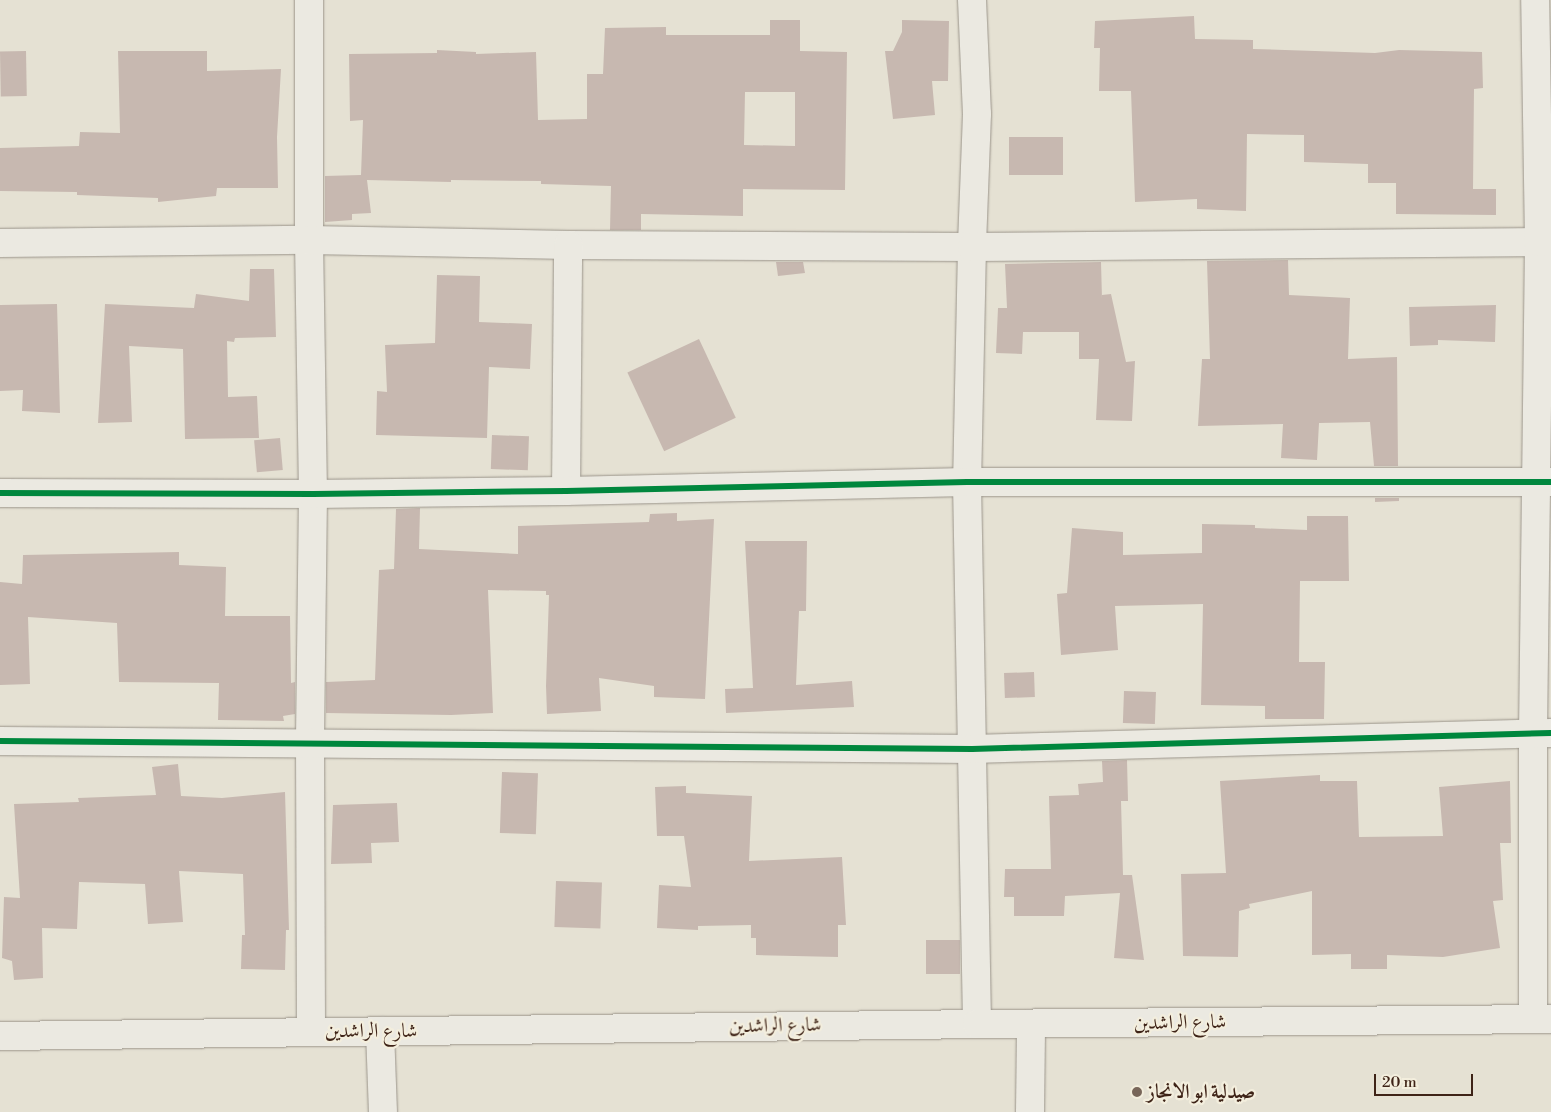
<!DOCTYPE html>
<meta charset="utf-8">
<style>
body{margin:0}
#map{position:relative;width:1551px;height:1112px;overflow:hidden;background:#e5e1d3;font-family:"Libre Bodoni",Amiri,serif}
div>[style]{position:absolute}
.building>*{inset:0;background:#c7b8b0;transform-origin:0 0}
.roads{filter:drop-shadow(0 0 1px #9b958b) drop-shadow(0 0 1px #9b958b)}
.minor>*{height:28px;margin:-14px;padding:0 14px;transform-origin:14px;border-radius:14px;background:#ebe9e1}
.tertiary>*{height:28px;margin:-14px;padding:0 14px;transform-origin:14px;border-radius:14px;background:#ebe9e1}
.cycleway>*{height:6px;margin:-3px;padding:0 3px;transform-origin:3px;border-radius:3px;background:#00873e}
.dots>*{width:14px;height:14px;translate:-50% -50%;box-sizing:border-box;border:2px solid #f3eedd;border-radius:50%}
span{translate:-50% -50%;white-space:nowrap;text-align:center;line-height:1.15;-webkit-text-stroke:4.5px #f3eedd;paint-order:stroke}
.street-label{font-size:20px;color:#3e2317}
.poi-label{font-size:20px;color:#3e2317;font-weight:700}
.left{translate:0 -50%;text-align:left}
.scale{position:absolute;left:1374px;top:1074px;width:99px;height:22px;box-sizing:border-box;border:2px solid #3e2317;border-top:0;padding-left:6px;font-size:15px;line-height:18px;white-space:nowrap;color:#3e2317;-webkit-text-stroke:4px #f3eedd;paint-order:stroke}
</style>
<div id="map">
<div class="building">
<div style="clip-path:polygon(1194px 16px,1195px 39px,1253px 40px,1253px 49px,1375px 53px,1399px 50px,1482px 52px,1483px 88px,1474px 89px,1473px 189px,1496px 189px,1496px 215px,1396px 214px,1396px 183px,1368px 183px,1368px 164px,1304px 162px,1304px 135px,1247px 134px,1246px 211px,1197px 209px,1197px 199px,1135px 202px,1131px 91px,1099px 91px,1100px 48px,1094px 48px,1095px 21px)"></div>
<div style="clip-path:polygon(evenodd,770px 20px,800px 20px,800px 51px,847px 52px,845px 190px,743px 189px,743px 216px,641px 214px,641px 230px,610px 230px,611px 186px,541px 184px,541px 181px,451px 180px,451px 182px,367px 180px,371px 213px,352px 214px,352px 220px,325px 222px,325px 176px,361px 175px,363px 120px,350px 121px,349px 54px,437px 53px,437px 50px,476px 52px,476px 54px,536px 52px,538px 120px,587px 119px,587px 74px,603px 74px,605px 28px,666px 27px,666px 35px,770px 35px,770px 20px,745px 92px,795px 92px,795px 146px,744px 145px,745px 92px)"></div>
<div style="clip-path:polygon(902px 20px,949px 21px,948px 81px,932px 81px,935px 115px,893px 119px,885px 51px,893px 51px,902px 32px)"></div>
<div style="left:26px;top:51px;width:45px;height:26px;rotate:89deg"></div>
<div style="clip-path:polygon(118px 51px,207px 51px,207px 71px,281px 69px,277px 137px,278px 188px,217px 188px,216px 196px,158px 202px,158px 198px,77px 195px,77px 192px,0 191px,0 148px,79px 146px,80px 132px,120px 133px)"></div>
<div style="left:1009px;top:137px;width:54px;height:38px"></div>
<div style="clip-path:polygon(1288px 260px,1289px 295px,1350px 298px,1348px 359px,1397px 357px,1398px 466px,1374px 466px,1370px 422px,1319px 423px,1317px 460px,1281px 458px,1283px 424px,1198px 426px,1202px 359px,1210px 359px,1207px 261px)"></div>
<div style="clip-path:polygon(776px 262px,803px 262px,805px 273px,778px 276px)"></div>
<div style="clip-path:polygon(1101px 262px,1102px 299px,1102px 295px,1111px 294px,1126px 362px,1135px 361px,1132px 421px,1096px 420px,1099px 359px,1079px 359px,1079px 332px,1023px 332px,1022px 354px,996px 353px,998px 308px,1007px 308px,1005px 264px)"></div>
<div style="clip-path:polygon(250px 269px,274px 269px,276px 337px,235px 338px,234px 342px,227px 341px,228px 397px,257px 396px,259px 438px,185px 439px,183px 349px,129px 346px,132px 422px,98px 423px,105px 304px,194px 308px,196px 294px,249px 301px)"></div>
<div style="clip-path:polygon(437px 275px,480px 276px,479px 322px,532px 324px,530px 369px,489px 367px,487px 438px,376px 435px,377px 391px,387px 392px,385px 345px,435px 343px)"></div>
<div style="clip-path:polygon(57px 304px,60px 413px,22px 411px,23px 390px,0 391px,0 305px)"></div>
<div style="clip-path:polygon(1496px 305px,1495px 342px,1438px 340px,1438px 345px,1410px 346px,1409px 307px)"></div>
<div style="left:699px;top:339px;width:87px;height:79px;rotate:65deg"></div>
<div style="left:492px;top:435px;width:37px;height:34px;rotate:2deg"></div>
<div style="left:280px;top:438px;width:32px;height:26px;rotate:85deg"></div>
<div style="clip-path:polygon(1375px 498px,1399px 498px,1399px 501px,1375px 502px)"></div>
<div style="clip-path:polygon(420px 508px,419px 549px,518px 554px,518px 526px,649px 522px,650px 514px,677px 513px,677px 521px,714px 519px,705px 699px,654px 697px,654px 686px,599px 678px,601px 711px,547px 714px,546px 686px,549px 595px,546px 595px,546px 591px,488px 590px,493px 713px,451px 715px,326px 713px,326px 682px,375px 680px,379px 570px,394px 569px,396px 509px)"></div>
<div style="clip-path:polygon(1307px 516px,1348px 516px,1349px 581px,1300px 581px,1299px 662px,1325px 662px,1324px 719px,1265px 719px,1265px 706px,1201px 705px,1203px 604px,1115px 606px,1118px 650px,1061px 655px,1057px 594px,1067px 593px,1072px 528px,1123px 532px,1123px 555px,1202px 553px,1202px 524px,1255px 525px,1255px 528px,1307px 530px)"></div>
<div style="clip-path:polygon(745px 541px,807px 541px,806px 611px,799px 611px,796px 685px,852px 681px,854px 707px,726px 713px,725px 689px,753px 688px)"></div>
<div style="clip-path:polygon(179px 552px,179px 565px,226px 567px,225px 616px,290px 616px,291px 683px,295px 682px,295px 714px,283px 716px,284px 721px,218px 720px,219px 683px,119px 682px,117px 623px,28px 617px,30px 684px,0 685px,0 582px,22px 584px,23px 555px)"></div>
<div style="left:1034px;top:672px;width:25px;height:30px;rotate:88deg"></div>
<div style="left:1124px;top:691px;width:32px;height:32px;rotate:2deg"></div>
<div style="clip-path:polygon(1127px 760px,1128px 801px,1121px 801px,1123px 875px,1132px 875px,1144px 960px,1114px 958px,1120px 893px,1065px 896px,1064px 916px,1014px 916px,1014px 897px,1004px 897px,1005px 869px,1051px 869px,1049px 796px,1079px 795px,1078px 784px,1103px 782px,1102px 761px)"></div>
<div style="clip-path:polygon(178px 764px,181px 796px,222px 798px,285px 792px,289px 930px,286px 930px,285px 970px,241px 969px,242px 935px,245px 935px,243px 874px,179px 871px,183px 922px,148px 924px,145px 884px,79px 882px,77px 929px,42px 928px,43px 978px,14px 980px,12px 961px,2px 958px,4px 897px,20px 898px,14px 804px,79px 802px,78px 798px,156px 795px,152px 767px)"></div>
<div style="left:502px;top:772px;width:36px;height:61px;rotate:2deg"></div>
<div style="clip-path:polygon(1320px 775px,1320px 781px,1357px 781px,1359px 837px,1443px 836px,1439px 787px,1510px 781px,1511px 843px,1500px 843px,1503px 900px,1493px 901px,1500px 948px,1443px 957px,1387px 955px,1387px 969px,1351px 969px,1351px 954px,1312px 955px,1312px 891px,1249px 904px,1250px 908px,1239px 911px,1238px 957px,1183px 956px,1181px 874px,1226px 873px,1220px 781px)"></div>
<div style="clip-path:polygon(686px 786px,686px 793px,752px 796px,749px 861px,842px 857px,846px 925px,838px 925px,838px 957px,756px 955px,756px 938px,751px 938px,751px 925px,698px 926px,698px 930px,657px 928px,659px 885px,691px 887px,684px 836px,657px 836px,655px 787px)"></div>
<div style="clip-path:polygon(397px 803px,399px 842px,371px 843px,372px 863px,331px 864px,333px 805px)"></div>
<div style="left:556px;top:881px;width:46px;height:46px;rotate:2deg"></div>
<div style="left:926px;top:940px;width:34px;height:34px"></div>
</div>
<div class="roads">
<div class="minor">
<div style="left:309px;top:0;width:240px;rotate:90deg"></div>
<div style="left:309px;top:240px;width:254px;rotate:89.1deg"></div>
<div style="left:313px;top:494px;width:248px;rotate:90.7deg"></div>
<div style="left:310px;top:742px;width:289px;rotate:89.8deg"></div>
<div style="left:972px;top:0;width:114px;rotate:87.5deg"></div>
<div style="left:977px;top:114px;width:133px;rotate:92.2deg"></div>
<div style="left:972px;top:247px;width:235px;rotate:91.2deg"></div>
<div style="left:967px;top:482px;width:542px;rotate:88.94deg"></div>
<div style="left:0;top:243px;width:309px;rotate:-0.6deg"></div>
<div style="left:309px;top:240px;width:259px;rotate:1.1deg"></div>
<div style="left:568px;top:245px;width:404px;rotate:0.3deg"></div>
<div style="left:972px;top:247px;width:579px;rotate:-0.49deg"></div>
<div style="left:566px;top:491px;width:246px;rotate:-89.5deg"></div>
<div style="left:0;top:493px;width:313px;rotate:0.2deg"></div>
<div style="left:313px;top:494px;width:253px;rotate:-0.7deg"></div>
<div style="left:566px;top:491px;width:401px;rotate:-1.3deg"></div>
<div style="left:967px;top:482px;width:584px"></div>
<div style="left:0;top:741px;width:972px;rotate:0.47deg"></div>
<div style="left:972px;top:749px;width:579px;rotate:-1.58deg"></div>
<div style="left:1533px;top:1019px;width:285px;rotate:-90deg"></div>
<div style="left:1533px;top:734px;width:492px;rotate:-89.3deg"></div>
<div style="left:1539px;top:242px;width:242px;rotate:-90.9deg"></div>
<div style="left:380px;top:1031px;width:81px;rotate:87.9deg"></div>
<div style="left:1030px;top:1112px;width:88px;rotate:-89.3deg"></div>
</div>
<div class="tertiary">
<div style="left:0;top:1036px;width:977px;rotate:-0.7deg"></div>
<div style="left:977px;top:1024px;width:574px;rotate:-0.5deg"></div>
</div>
</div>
<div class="cycleway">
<div style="left:0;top:493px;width:313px;rotate:0.2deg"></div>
<div style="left:313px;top:494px;width:253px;rotate:-0.7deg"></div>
<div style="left:566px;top:491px;width:401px;rotate:-1.3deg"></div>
<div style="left:967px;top:482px;width:584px"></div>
<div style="left:0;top:741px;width:972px;rotate:0.47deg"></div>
<div style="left:972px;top:749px;width:579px;rotate:-1.58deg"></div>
</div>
<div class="dots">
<div style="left:1137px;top:1092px;background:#786659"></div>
</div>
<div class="street-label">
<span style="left:1180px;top:1023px;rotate:-1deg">شارع الراشدين</span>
<span style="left:775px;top:1026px;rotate:-1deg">شارع الراشدين</span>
<span style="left:371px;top:1031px">شارع الراشدين</span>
</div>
<div class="poi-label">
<span class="left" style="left:1147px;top:1092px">صيدلية ابو الانجاز</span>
</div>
<div class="scale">20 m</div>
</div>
